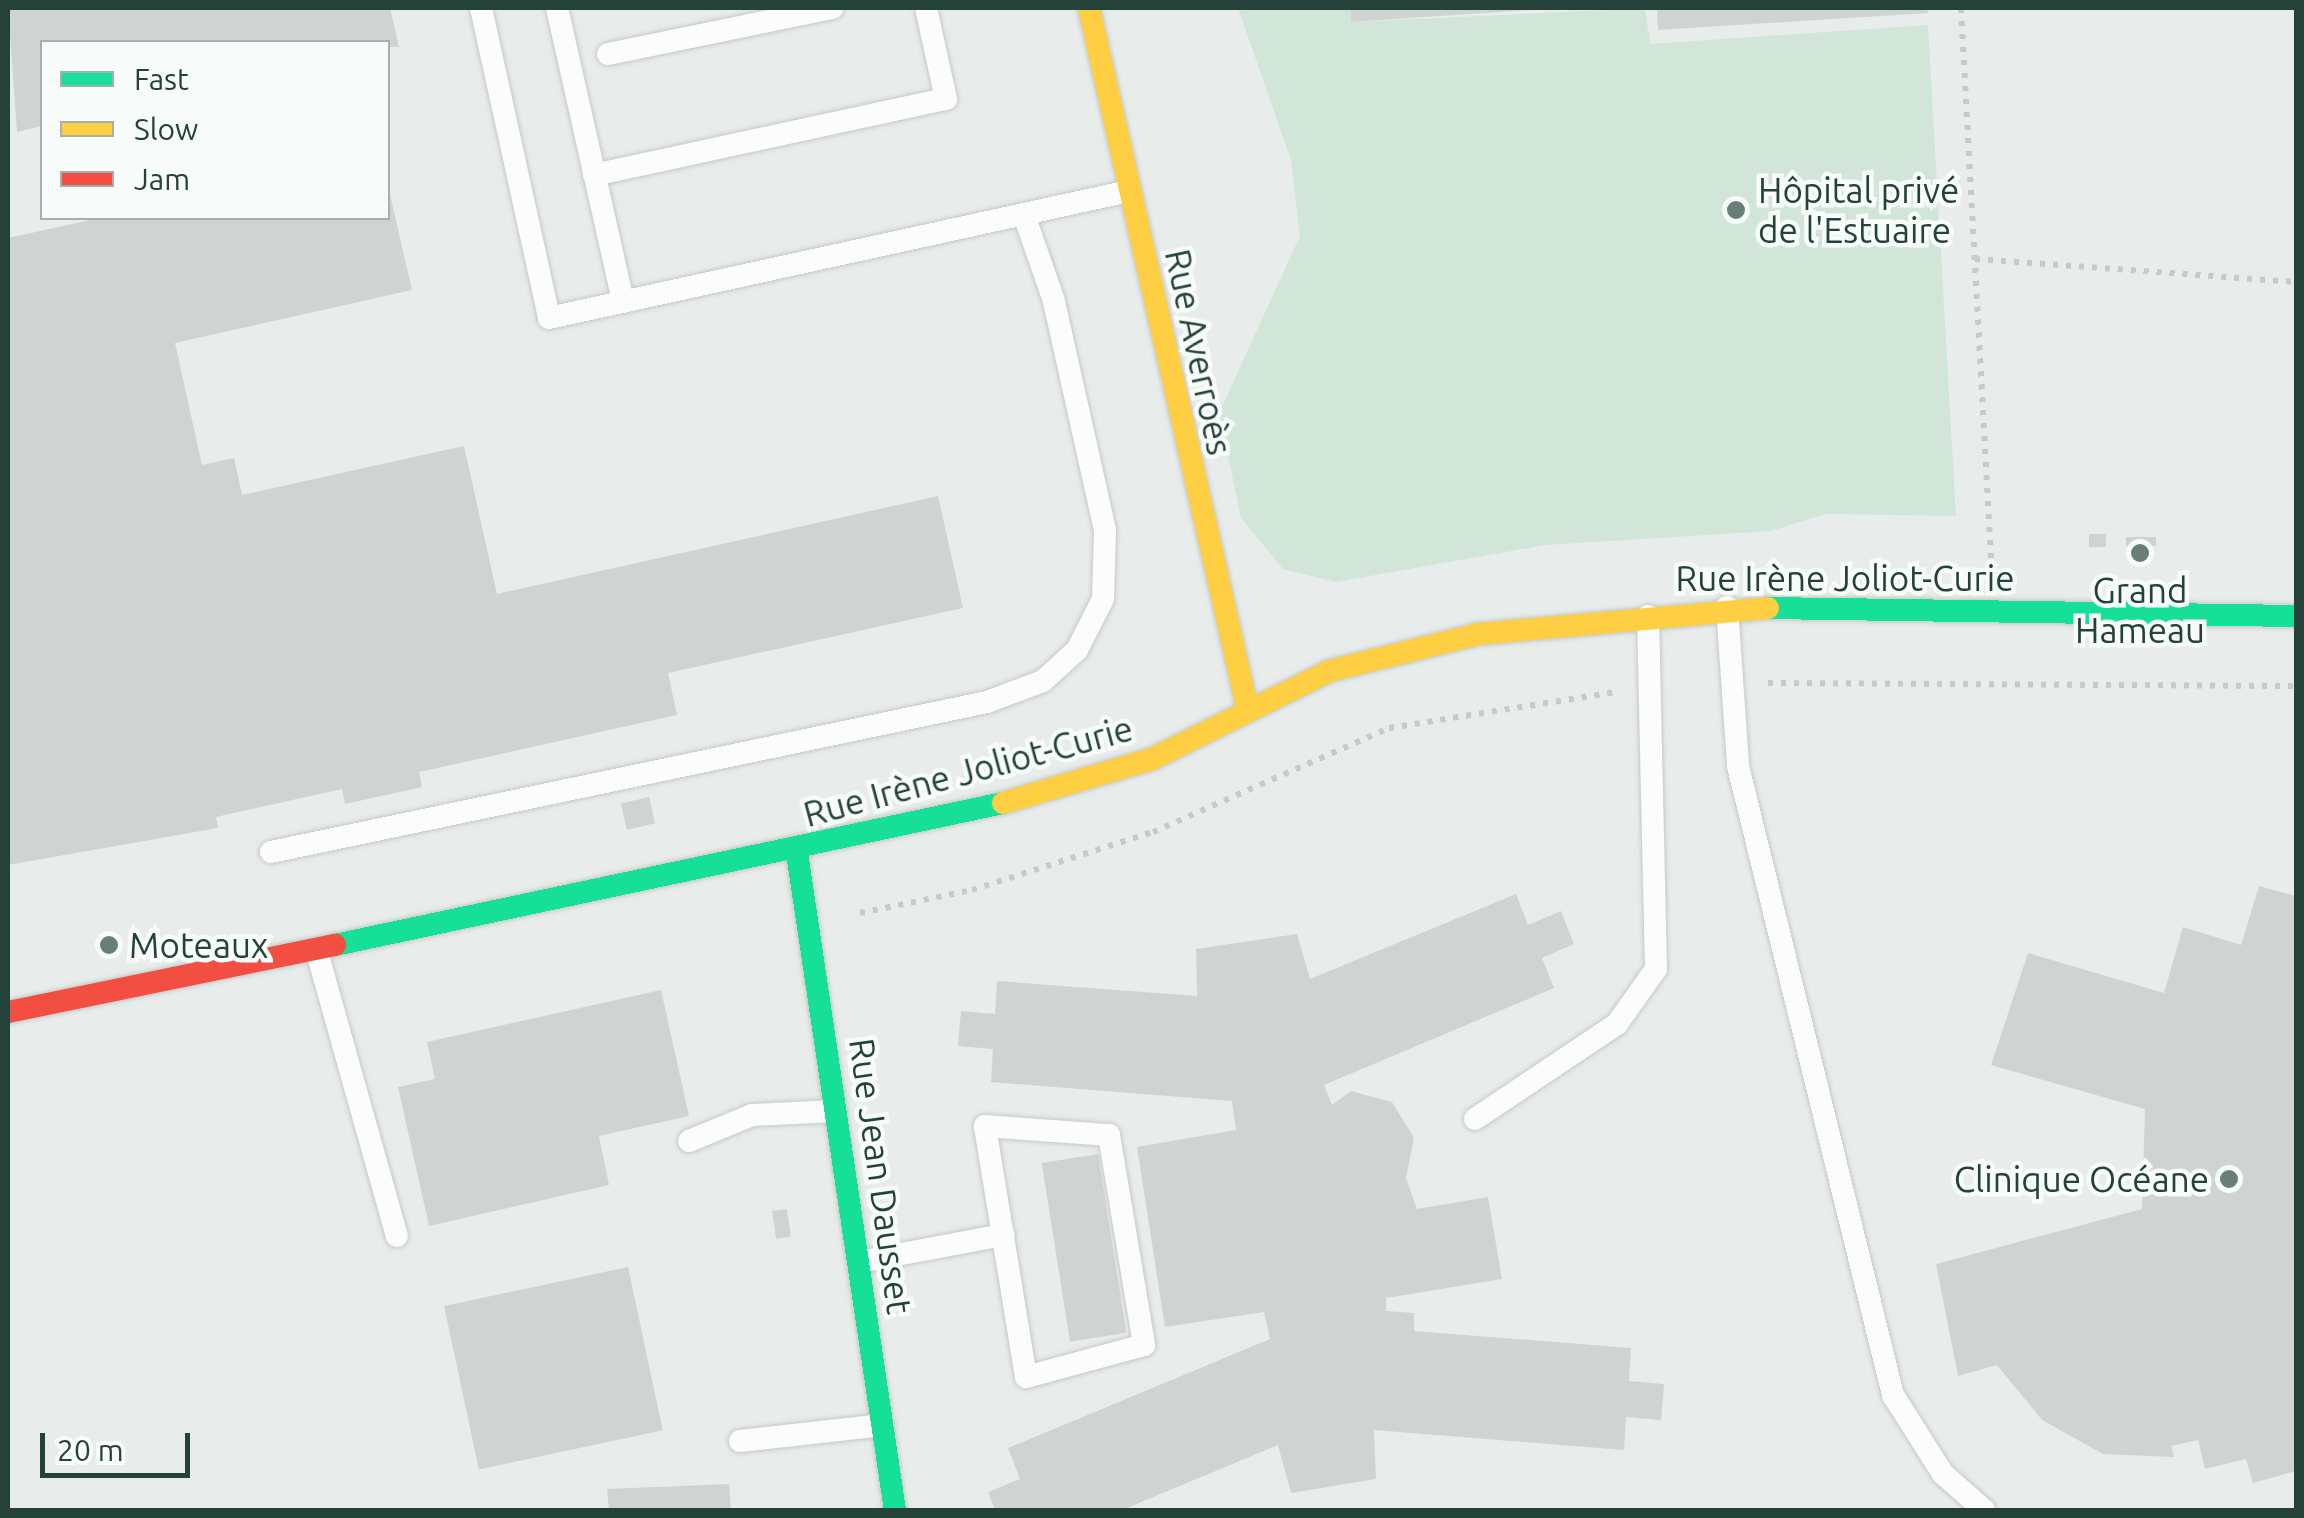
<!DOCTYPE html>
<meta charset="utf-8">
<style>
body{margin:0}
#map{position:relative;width:2304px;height:1518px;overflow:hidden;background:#e8edeb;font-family:Ubuntu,sans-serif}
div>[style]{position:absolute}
.green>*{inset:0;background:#d1e6d8}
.building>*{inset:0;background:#cfd4d2;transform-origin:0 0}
.path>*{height:6px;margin-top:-3px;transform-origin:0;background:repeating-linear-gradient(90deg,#c3ccca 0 5px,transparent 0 13px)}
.roads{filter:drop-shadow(0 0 2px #c5cac8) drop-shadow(0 0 2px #c5cac8)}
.lane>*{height:22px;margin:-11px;padding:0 11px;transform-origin:11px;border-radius:11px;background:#fcfcfc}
.fast>*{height:22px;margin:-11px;padding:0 11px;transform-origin:11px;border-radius:11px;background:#16e098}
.slow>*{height:22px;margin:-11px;padding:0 11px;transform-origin:11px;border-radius:11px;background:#ffcf43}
.jam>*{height:22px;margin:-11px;padding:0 11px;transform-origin:11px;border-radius:11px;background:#f24e42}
.dots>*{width:28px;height:28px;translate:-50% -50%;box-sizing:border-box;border:5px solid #f7fbf9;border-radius:50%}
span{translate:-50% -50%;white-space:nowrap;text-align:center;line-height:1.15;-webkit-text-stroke:9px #f7fbf9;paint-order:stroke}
.poi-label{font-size:35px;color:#24423a}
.left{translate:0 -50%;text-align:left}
.right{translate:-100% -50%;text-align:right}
.street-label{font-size:35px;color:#24423a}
.frame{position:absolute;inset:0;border:10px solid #24423a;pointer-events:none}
.legend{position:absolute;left:40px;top:40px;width:350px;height:180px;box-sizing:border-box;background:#f7fbf9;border:2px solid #a3b1ad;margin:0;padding:12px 18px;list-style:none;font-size:30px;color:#24423a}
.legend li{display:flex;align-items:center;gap:20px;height:50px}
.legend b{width:50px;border:2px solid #a3b1ad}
.scale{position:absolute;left:40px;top:1433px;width:150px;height:45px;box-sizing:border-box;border:5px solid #24423a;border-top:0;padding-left:12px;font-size:30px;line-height:35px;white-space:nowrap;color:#24423a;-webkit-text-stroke:8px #f7fbf9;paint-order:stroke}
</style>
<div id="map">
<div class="green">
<div style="clip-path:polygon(1238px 8px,1351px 8px,1352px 22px,1645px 8px,1650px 44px,1928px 25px,1956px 516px,1826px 514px,1771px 531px,1546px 545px,1336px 582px,1283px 569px,1241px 518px,1219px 413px,1300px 236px,1291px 160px)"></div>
</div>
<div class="building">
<div style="clip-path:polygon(8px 8px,390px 8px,399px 47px,42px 42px,42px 126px,17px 132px)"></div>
<div style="clip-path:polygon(1351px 8px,1531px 8px,1531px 10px,1351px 22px)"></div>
<div style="clip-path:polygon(1657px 8px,1927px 8px,1928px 13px,1658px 30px)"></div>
<div style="clip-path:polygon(389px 190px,412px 290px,175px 343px,202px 465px,234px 458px,242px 495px,464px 446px,497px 594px,938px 496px,963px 608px,668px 673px,677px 715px,419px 772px,422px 787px,345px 804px,342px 789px,216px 817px,218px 828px,8px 865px,8px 238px,100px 218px,388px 218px)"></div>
<div style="left:2089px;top:534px;width:17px;height:13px"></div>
<div style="left:2126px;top:537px;width:30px;height:9px"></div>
<div style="left:649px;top:797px;width:27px;height:29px;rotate:77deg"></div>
<div style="clip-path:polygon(2259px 886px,2296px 896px,2296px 1471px,2253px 1483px,2246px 1459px,2205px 1469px,2198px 1440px,2171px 1446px,2174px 1457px,2103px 1454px,2042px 1420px,1997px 1365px,1958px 1376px,1936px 1264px,2142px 1209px,2145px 1109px,1991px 1065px,2028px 953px,2164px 993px,2183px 927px,2241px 945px)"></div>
<div style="clip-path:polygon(1516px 894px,1528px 925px,1561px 911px,1574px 944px,1542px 958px,1554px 988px,1324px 1085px,1332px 1105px,1351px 1091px,1392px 1102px,1414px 1138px,1406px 1178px,1417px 1209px,1488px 1197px,1502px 1279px,1386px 1298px,1386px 1311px,1414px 1313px,1414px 1331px,1631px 1348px,1629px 1381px,1664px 1384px,1661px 1420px,1626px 1417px,1624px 1450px,1374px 1430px,1376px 1479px,1291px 1493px,1278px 1445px,1122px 1510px,995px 1510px,988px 1492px,1020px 1479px,1008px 1448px,1270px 1339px,1264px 1312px,1165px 1327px,1137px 1147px,1236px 1130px,1232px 1101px,991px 1082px,993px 1049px,958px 1046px,961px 1011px,995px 1014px,997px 981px,1197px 996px,1196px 949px,1297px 934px,1310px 979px)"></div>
<div style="clip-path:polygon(661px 990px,689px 1116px,599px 1136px,609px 1185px,429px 1226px,398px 1087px,435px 1079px,427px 1042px)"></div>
<div style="left:1098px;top:1154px;width:181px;height:57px;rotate:81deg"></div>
<div style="left:787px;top:1209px;width:28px;height:15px;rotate:82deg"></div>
<div style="left:628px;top:1267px;width:167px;height:188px;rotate:78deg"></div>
<div style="clip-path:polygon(729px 1484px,731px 1510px,609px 1510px,607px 1489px)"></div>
</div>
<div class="path">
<div style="left:1961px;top:8px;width:551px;rotate:86.88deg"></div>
<div style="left:1975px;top:259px;width:322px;rotate:4.1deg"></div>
<div style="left:1768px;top:683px;width:528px;rotate:0.33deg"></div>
<div style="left:860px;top:913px;width:114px;rotate:-11.6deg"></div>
<div style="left:972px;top:890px;width:190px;rotate:-17.8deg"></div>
<div style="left:1153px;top:832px;width:258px;rotate:-23.8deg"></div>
<div style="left:1389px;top:728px;width:230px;rotate:-9deg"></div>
</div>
<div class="roads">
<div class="lane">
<div style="left:481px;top:8px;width:317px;rotate:77.6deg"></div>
<div style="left:549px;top:318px;width:594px;rotate:-12.35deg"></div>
<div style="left:557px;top:8px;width:301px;rotate:77.3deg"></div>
<div style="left:608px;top:54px;width:229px;rotate:-11.6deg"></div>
<div style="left:594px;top:175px;width:360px;rotate:-12.2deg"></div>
<div style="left:946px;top:99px;width:93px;rotate:-102.4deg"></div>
<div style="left:1727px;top:607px;width:159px;rotate:86deg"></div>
<div style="left:1738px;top:766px;width:648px;rotate:76.16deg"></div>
<div style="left:1893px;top:1395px;width:93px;rotate:57.7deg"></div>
<div style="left:1943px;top:1474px;width:55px;rotate:41.3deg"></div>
<div style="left:271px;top:852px;width:732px;rotate:-11.83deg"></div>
<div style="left:987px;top:702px;width:60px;rotate:-20.6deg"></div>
<div style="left:1043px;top:681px;width:46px;rotate:-42.4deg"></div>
<div style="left:1077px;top:650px;width:57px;rotate:-63deg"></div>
<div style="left:1103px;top:599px;width:69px;rotate:-88.3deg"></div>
<div style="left:1105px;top:530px;width:235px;rotate:-102.6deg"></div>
<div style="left:1054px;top:301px;width:91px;rotate:-109.2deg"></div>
<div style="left:317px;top:952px;width:295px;rotate:74.3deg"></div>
<div style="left:1475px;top:1119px;width:171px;rotate:-33.8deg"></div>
<div style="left:1617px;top:1024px;width:67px;rotate:-54.7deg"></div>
<div style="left:1656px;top:969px;width:353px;rotate:-91.3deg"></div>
<div style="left:985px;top:1126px;width:124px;rotate:4.2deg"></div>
<div style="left:1109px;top:1135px;width:213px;rotate:80.5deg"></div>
<div style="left:1144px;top:1345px;width:122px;rotate:164.8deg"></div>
<div style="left:1026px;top:1377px;width:254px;rotate:-99.3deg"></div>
<div style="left:689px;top:1141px;width:68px;rotate:-22.4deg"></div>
<div style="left:752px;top:1115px;width:84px;rotate:-2.7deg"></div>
<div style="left:859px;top:1262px;width:147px;rotate:-10.6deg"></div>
<div style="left:740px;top:1441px;width:144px;rotate:-6.4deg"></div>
</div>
<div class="fast">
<div style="left:1768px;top:608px;width:528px;rotate:0.87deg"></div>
<div style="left:797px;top:853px;width:664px;rotate:81.52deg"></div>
<div style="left:335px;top:945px;width:683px;rotate:-12deg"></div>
</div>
<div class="slow">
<div style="left:1089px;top:8px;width:721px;rotate:77.26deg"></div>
<div style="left:1003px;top:803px;width:155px;rotate:-16.5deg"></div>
<div style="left:1152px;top:759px;width:198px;rotate:-26.4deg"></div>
<div style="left:1329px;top:671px;width:154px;rotate:-13.9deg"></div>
<div style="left:1478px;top:634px;width:291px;rotate:-5.1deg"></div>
</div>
<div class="jam">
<div style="left:8px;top:1012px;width:334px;rotate:-11.6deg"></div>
</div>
</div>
<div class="dots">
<div style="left:1736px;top:210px;background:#697e78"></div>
<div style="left:2140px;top:553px;background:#697e78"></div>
<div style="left:109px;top:945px;background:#697e78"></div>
<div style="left:2229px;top:1179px;background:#697e78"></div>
</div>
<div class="poi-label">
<span class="left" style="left:1758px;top:210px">Hôpital privé<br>de l'Estuaire</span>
<span style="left:2140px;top:610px">Grand<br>Hameau</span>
<span class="left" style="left:129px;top:945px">Moteaux</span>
<span class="right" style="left:2209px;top:1179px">Clinique Océane</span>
</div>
<div class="street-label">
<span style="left:1199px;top:352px;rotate:78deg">Rue Averroès</span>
<span style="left:1845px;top:578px">Rue Irène Joliot-Curie</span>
<span style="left:968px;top:771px;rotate:-15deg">Rue Irène Joliot-Curie</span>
<span style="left:881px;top:1176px;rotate:82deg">Rue Jean Dausset</span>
</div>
<div class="frame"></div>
<ul class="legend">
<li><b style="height:12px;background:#16e098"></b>Fast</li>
<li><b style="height:12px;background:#ffcf43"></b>Slow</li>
<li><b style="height:12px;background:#f24e42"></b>Jam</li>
</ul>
<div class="scale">20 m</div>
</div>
